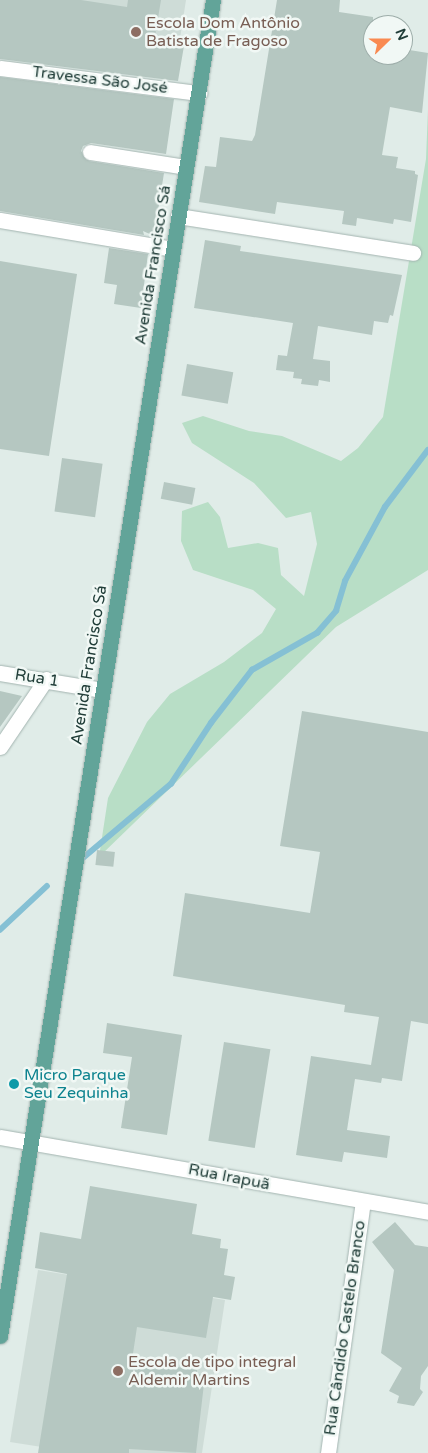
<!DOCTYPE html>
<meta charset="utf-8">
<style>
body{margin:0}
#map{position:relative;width:428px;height:1453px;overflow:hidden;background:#e0ece8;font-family:"Varela Round",sans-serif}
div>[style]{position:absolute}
.built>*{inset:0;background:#cedcd7}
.green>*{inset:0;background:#b8dec6}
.stream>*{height:5.5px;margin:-2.75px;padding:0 2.75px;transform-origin:2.75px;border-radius:2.75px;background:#85c0d4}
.building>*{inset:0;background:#b5c7c1;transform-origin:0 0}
.roads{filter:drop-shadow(0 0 1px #a3b4b0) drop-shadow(0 0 1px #a3b4b0)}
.minor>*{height:15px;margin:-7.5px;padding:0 7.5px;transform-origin:7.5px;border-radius:7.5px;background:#fff}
.major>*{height:15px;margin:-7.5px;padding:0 7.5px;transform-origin:7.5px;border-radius:7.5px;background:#62a499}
.dots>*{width:14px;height:14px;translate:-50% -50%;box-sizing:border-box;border:2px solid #f1f8f5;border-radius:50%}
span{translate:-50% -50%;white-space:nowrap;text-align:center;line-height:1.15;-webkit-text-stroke:5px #f1f8f5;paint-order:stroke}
.education-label{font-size:16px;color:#785e54}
.left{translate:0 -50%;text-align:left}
.street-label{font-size:16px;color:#203d38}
.culture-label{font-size:16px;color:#0d838f}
.north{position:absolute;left:363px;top:15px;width:50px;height:50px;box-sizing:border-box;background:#f1f8f5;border:1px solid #9dada9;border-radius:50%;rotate:68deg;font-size:14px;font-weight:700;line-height:20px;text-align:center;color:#203d38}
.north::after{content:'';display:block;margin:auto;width:18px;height:22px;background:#f98a51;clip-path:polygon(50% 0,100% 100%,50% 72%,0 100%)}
</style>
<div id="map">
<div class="built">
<div style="clip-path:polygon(0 0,186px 0,179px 45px,0 19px)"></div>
<div style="clip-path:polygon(38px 1270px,225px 1300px,202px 1453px,80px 1453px,10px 1442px)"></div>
</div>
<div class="green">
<div style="clip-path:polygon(428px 109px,428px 570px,336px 627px,99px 857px,108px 798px,147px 722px,170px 694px,224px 662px,262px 633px,276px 609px,253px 590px,193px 570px,181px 541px,182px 511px,208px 502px,220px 517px,228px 548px,258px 543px,278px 548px,281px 575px,304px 596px,317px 544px,311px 512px,286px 518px,254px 483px,192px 443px,182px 423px,203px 416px,249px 431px,282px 436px,341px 461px,358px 448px,383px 417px,426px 159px)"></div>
</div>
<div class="stream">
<div style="left:83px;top:858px;width:115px;rotate:-40.1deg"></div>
<div style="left:171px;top:784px;width:73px;rotate:-56.7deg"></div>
<div style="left:211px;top:723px;width:67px;rotate:-52.3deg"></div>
<div style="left:252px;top:670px;width:75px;rotate:-29.6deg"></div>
<div style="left:317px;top:633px;width:29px;rotate:-49deg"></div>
<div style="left:336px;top:611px;width:31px;rotate:-73deg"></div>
<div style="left:345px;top:581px;width:84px;rotate:-61.6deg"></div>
<div style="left:385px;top:507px;width:71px;rotate:-53deg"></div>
<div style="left:0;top:930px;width:64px;rotate:-43.1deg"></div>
</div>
<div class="building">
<div style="clip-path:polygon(0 0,81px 0,127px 7px,128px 0,161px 0,154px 42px,184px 46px,178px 81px,0 59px)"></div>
<div style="clip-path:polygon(277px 0,340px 0,339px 12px,373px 17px,373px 55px,403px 55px,403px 49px,428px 53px,422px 113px,390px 107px,382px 155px,398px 157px,396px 168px,415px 171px,415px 174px,418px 175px,411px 222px,394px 219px,393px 224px,357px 218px,356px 226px,342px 224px,344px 211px,277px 202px,275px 214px,199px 202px,205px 166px,216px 167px,220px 137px,252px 141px,255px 135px)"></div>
<div style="clip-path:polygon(0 77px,174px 99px,166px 154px,91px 143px,83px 146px,81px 151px,89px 161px,164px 173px,154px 236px,143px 231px,144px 235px,0 211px)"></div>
<div style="clip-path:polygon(205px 240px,241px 246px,240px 251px,402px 275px,393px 316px,390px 315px,388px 323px,374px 321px,372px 335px,318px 326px,313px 359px,330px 361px,330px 382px,319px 380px,318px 386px,301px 384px,302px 379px,293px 378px,294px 372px,276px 370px,278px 355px,287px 356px,293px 323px,194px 308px)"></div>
<div style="clip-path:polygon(109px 248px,148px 254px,141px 308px,114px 304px,117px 285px,104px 283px)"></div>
<div style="clip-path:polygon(0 261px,77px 274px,49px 456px,0 449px)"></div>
<div style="left:187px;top:364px;width:47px;height:32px;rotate:10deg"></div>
<div style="left:62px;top:458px;width:41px;height:54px;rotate:8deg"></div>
<div style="left:164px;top:482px;width:32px;height:17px;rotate:11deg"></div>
<div style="clip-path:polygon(0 691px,22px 696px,0 727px)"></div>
<div style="clip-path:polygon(302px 711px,428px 732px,428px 1024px,411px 1021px,402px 1081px,382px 1078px,381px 1083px,355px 1079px,347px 1130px,390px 1136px,387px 1158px,344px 1152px,342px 1162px,296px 1155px,311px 1056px,371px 1065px,379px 1017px,344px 1012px,345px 1005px,173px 976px,185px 893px,310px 913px,320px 852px,280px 846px)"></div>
<div style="left:97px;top:850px;width:18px;height:15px;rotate:6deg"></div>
<div style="clip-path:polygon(107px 1023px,182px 1035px,167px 1135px,121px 1128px,132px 1057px,103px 1053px)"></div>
<div style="left:224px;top:1042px;width:47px;height:100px;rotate:9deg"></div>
<div style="clip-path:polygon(90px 1186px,197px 1204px,192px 1234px,221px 1239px,220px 1248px,228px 1249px,224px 1275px,235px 1277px,231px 1300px,213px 1297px,206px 1338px,137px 1327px,132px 1360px,197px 1370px,197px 1374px,205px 1375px,196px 1453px,129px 1449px,129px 1453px,38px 1453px,67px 1274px,35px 1268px,40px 1232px,81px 1239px)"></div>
<div style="clip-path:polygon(395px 1222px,415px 1245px,428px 1247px,428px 1366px,421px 1376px,420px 1389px,423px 1392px,414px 1406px,397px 1403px,399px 1396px,389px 1391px,402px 1368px,381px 1353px,394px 1270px,372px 1242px)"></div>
</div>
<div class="roads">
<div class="minor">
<div style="left:0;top:68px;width:201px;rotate:7.2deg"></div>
<div style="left:90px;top:152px;width:97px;rotate:8.9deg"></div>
<div style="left:178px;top:216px;width:238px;rotate:8.9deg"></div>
<div style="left:0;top:220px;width:175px;rotate:9.5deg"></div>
<div style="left:0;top:673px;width:104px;rotate:9.4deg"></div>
<div style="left:0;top:747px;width:82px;rotate:-55.9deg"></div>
<div style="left:0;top:1137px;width:435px;rotate:9.9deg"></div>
<div style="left:328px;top:1453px;width:253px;rotate:-82.1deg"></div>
</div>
<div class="major">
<div style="left:0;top:1336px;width:1353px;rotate:-80.94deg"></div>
</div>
</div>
<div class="dots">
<div style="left:136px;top:32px;background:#8d6e63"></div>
<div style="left:14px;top:1084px;background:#0f9aa8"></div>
<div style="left:118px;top:1371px;background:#8d6e63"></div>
</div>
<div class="education-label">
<span class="left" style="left:146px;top:32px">Escola Dom Antônio<br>Batista de Fragoso</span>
<span class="left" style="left:128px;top:1371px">Escola de tipo integral<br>Aldemir Martins</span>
</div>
<div class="street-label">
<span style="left:100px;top:80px;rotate:7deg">Travessa São José</span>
<span style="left:153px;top:265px;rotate:-81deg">Avenida Francisco Sá</span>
<span style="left:89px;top:665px;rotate:-81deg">Avenida Francisco Sá</span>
<span style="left:37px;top:678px;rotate:9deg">Rua 1</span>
<span style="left:229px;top:1177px;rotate:11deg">Rua Irapuã</span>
<span style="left:345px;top:1328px;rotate:-82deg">Rua Cândido Castelo Branco</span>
</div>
<div class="culture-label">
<span class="left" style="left:24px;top:1084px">Micro Parque<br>Seu Zequinha</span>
</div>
<div class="north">N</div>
</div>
